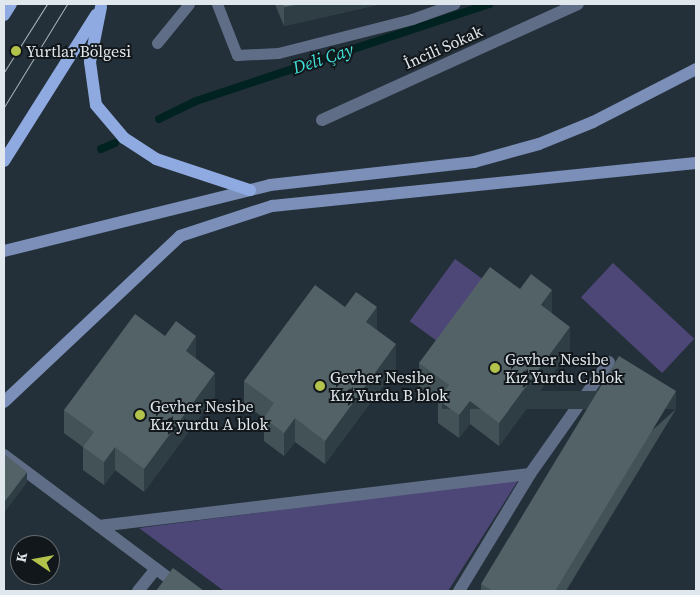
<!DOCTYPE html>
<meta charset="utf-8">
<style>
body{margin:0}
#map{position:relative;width:700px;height:595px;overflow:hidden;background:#243039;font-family:"Source Serif 4",serif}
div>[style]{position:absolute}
.green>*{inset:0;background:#4d4777;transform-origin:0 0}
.stream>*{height:8px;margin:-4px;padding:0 4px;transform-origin:4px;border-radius:4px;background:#002220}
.lane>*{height:11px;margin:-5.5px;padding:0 5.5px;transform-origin:5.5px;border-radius:5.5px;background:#606d87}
.street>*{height:12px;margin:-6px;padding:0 6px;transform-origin:6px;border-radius:6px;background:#606d87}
.secondary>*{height:12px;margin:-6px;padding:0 6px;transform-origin:6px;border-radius:6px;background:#7b8fb9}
.primary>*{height:12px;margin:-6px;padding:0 6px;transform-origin:6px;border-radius:6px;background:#8faae0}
.tram>*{height:1px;margin:-0.5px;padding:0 0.5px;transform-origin:0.5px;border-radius:0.5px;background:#a9b3b9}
.wall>*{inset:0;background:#425256}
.shaded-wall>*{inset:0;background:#2f3e44;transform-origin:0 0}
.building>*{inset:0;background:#536267}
.dots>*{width:14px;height:14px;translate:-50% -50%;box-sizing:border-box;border:2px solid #12171b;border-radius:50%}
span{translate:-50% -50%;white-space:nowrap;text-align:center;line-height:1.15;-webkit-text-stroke:4px #12171b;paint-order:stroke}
.street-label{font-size:16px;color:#e0e8ed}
.poi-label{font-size:16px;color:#e0e8ed}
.left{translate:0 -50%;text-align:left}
.water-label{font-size:18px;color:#3fdfd7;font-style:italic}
.frame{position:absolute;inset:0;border:5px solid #e0e8ed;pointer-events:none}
.north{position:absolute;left:10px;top:535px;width:50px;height:50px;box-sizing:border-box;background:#12171b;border:1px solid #646b6f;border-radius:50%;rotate:282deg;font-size:14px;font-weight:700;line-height:20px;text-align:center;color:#e0e8ed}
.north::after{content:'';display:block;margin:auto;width:18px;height:22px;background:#b3c24b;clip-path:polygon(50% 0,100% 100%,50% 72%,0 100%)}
</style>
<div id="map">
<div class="green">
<div style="left:455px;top:259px;width:46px;height:77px;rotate:36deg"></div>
<div style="left:613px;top:263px;width:111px;height:47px;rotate:43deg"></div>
<div style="clip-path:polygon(519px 479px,448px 591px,224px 591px,139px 528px)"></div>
</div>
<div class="stream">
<div style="left:159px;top:119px;width:41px;rotate:-25.9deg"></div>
<div style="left:196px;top:101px;width:309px;rotate:-18.3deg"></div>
<div style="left:101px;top:149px;width:15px;rotate:-23deg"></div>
</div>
<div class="lane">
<div style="left:217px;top:4px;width:55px;rotate:68.6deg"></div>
<div style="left:237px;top:55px;width:41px;rotate:-2.8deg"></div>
<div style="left:278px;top:53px;width:138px;rotate:-14.2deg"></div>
<div style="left:412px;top:19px;width:45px;rotate:-19.7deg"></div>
<div style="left:157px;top:43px;width:50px;rotate:-50.6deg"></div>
</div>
<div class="street">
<div style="left:322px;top:120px;width:281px;rotate:-24.4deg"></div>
<div style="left:4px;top:455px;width:227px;rotate:36.8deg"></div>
<div style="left:99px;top:526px;width:434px;rotate:-6.9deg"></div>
<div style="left:138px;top:591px;width:28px;rotate:-51deg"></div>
<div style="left:459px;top:591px;width:137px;rotate:-58.7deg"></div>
<div style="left:530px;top:474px;width:137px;rotate:-54.8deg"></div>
</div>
<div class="secondary">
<div style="left:4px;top:251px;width:274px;rotate:-13.9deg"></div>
<div style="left:270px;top:185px;width:205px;rotate:-6.4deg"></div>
<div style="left:474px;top:162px;width:67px;rotate:-15.5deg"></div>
<div style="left:539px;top:144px;width:58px;rotate:-22.2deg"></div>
<div style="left:593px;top:122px;width:116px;rotate:-27.2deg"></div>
<div style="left:4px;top:402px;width:242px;rotate:-43.3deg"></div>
<div style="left:180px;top:236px;width:97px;rotate:-18.1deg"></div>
<div style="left:272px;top:206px;width:426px;rotate:-5.8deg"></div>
</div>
<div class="primary">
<div style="left:101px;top:7px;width:56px;rotate:101.3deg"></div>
<div style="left:90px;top:62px;width:43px;rotate:82.1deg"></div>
<div style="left:96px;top:105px;width:43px;rotate:49.7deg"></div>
<div style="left:124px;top:138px;width:38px;rotate:33deg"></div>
<div style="left:156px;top:159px;width:99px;rotate:18.3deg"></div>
<div style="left:4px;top:15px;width:13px;rotate:-58deg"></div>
<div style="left:4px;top:161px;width:173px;rotate:-57.8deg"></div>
</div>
<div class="tram">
<div style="left:4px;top:72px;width:80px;rotate:-57.7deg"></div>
<div style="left:4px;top:107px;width:121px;rotate:-58.5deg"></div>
</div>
<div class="wall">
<div style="clip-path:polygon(275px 4px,381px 4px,284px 26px)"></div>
<div style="clip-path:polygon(520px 289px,552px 313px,570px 350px,499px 446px,470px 424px,459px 438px,438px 423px,438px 400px,419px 386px,419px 363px)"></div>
<div style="clip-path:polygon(345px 307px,377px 330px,396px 368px,325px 464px,295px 442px,284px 456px,264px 441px,264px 418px,244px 404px,244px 381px)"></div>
<div style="clip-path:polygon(196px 359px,215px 396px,144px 492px,115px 470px,104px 485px,83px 470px,83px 447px,64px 433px,64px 410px)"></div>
<div style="clip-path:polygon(676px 409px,566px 591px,481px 591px,481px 584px)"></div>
<div style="clip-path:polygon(4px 454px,27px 482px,5px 511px,4px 510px)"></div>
</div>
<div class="shaded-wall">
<div style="clip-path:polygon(300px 4px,381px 4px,284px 26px,284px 7px)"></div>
<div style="clip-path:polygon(552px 290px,552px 313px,541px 305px)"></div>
<div style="clip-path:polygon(377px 307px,377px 330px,366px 322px)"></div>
<div style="clip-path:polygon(570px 327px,570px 350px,499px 446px,499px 423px)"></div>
<div style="clip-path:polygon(196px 336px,196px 360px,186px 351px)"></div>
<div style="clip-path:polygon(396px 344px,396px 368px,325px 464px,325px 441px)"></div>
<div style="clip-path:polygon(215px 373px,215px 396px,144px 492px,144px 469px)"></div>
<div style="left:676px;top:391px;width:18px;height:234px;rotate:90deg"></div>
<div style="clip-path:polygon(470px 401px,470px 424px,459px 438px,459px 415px)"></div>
<div style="clip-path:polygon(295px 418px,295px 442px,284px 456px,284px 433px)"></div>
<div style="clip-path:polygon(115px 447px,115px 470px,104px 485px,104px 462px)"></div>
<div style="clip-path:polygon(27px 472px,27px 482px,5px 511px,5px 501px)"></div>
</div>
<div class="building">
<div style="clip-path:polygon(283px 4px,300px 4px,284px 7px)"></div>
<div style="clip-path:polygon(490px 267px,520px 289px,531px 274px,552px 290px,541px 305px,570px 327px,499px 423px,470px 401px,459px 415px,438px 400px,449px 385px,419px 363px)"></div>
<div style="clip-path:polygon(315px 285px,345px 307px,356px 292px,377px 307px,366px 322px,396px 344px,325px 441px,295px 418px,284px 433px,264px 418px,274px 403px,244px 381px)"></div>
<div style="clip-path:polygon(135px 314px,165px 336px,176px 321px,196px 336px,186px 351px,215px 373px,144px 469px,115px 447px,104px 462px,83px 447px,94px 432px,64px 410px)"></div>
<div style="clip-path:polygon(619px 356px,676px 391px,555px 591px,493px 591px,481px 584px)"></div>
<div style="clip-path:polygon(4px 454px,27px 472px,5px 501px,4px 499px)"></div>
<div style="clip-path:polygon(173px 568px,204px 591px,156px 591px)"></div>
</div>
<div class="dots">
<div style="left:16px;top:51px;background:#b3c24b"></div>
<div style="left:495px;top:368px;background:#b3c24b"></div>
<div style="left:320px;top:386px;background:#b3c24b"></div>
<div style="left:140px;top:415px;background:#b3c24b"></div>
</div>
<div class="street-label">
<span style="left:443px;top:47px;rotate:-24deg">İncili Sokak</span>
</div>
<div class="poi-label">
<span class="left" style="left:26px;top:51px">Yurtlar Bölgesi</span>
<span class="left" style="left:505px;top:368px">Gevher Nesibe<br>Kız Yurdu C blok</span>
<span class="left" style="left:330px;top:386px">Gevher Nesibe<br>Kız Yurdu B blok</span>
<span class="left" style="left:150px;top:415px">Gevher Nesibe<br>Kız yurdu A blok</span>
</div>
<div class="water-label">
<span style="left:323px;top:59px;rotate:-18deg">Deli Çay</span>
</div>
<div class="frame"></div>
<div class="north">K</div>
</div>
